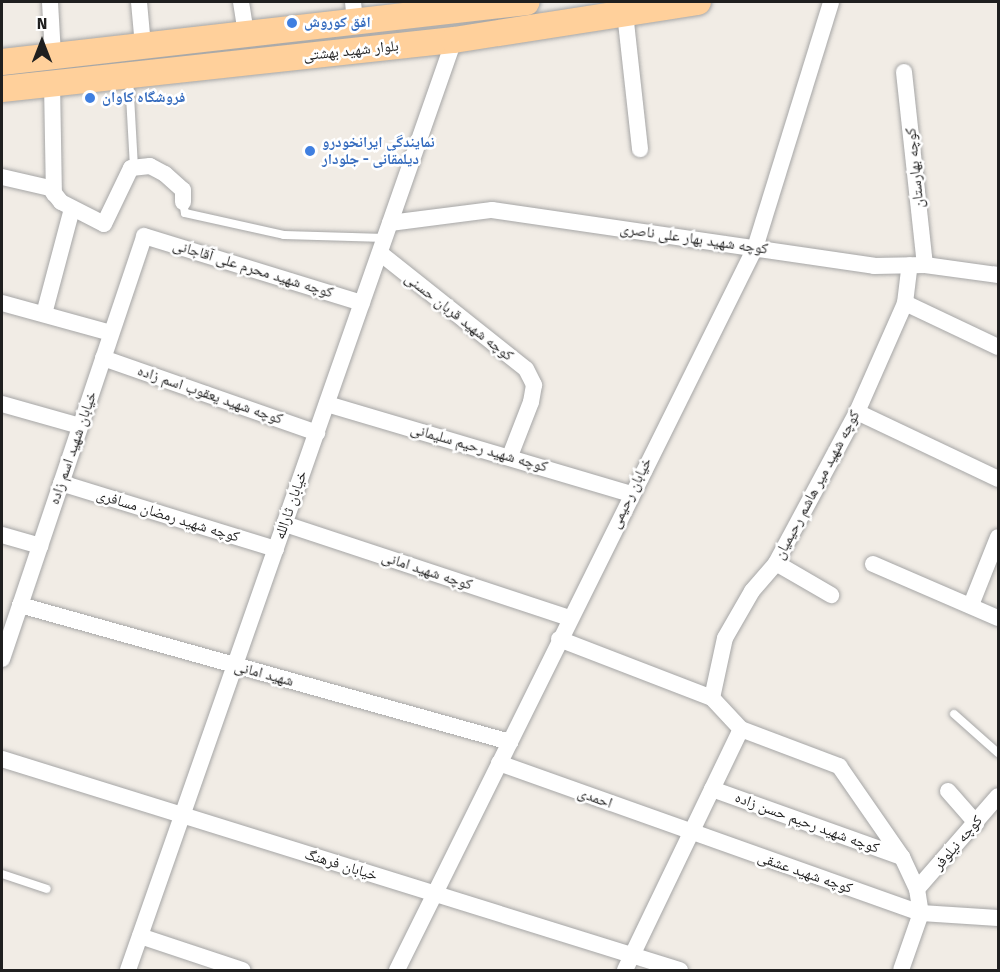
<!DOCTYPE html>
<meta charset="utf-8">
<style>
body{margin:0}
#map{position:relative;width:1000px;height:972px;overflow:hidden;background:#f1ece5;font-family:"Fira Sans","Noto Naskh Arabic",sans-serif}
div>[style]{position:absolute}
.roads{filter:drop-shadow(0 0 2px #a6a6a6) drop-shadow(0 0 2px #a6a6a6)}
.service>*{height:8px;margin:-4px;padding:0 4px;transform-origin:4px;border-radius:4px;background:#fff}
.minor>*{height:16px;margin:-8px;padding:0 8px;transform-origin:8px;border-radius:8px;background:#fff}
.primary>*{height:26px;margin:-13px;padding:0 13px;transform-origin:13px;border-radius:13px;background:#ffd09b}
.dots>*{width:16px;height:16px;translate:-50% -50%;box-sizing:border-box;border:3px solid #fff;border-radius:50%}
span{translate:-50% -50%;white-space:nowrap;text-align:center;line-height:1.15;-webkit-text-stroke:5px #fff;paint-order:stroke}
.shop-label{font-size:15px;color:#366cbe;font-weight:700}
.left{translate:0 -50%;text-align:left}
.street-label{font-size:15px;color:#1f1f1f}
.frame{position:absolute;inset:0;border:3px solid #1f1f1f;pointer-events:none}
.north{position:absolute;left:12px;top:12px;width:60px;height:60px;-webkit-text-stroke:4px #fff;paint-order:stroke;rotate:0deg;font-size:16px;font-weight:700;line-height:24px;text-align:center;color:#1f1f1f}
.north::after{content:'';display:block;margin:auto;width:21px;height:27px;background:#1f1f1f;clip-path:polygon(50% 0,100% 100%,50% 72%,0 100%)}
</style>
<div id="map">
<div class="roads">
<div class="service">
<div style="left:129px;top:78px;width:90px;rotate:86.8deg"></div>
<div style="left:183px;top:202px;width:11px;rotate:80deg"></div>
<div style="left:185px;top:213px;width:101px;rotate:12.5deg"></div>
<div style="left:284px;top:235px;width:101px;rotate:1.7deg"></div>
<div style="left:954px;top:714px;width:59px;rotate:41.6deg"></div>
<div style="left:2px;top:874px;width:47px;rotate:18.4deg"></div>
</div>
<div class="minor">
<div style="left:50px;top:2px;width:54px;rotate:86.8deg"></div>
<div style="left:139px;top:2px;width:44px;rotate:84.8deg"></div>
<div style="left:241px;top:2px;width:33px;rotate:81deg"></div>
<div style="left:353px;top:2px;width:20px;rotate:84deg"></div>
<div style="left:625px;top:13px;width:137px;rotate:83.7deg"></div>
<div style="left:904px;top:72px;width:194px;rotate:83.8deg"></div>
<div style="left:52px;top:83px;width:111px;rotate:89deg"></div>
<div style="left:2px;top:177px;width:49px;rotate:12.9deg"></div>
<div style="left:50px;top:188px;width:18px;rotate:52deg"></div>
<div style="left:61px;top:202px;width:48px;rotate:27.1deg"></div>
<div style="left:104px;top:224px;width:62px;rotate:-64.3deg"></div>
<div style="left:131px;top:168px;width:19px;rotate:-6deg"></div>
<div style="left:150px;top:166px;width:17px;rotate:28deg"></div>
<div style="left:165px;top:174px;width:24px;rotate:42deg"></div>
<div style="left:183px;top:190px;width:12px;rotate:90deg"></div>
<div style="left:390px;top:223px;width:103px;rotate:-7.3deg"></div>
<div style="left:492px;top:210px;width:386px;rotate:8.3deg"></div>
<div style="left:874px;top:266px;width:51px;rotate:-1.1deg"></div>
<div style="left:925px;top:265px;width:74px;rotate:7.8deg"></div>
<div style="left:380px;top:253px;width:186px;rotate:38.5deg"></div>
<div style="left:526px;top:369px;width:18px;rotate:63deg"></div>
<div style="left:534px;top:385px;width:17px;rotate:100deg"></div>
<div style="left:531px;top:402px;width:58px;rotate:111.3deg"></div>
<div style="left:2px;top:303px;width:113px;rotate:15.4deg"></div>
<div style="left:905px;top:303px;width:103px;rotate:25.3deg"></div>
<div style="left:44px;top:314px;width:109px;rotate:-75.1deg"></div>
<div style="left:103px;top:358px;width:227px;rotate:19.3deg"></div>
<div style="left:2px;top:404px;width:81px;rotate:15.8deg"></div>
<div style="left:327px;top:404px;width:316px;rotate:16.5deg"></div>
<div style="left:857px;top:412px;width:156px;rotate:25.4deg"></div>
<div style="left:61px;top:483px;width:225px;rotate:17.1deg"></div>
<div style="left:285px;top:524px;width:299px;rotate:18.3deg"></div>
<div style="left:2px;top:535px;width:40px;rotate:16deg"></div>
<div style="left:776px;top:563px;width:64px;rotate:30.2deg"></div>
<div style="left:873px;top:564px;width:136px;rotate:23.4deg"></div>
<div style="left:20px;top:605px;width:509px;rotate:15.62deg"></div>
<div style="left:971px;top:605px;width:73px;rotate:-68.3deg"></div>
<div style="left:559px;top:639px;width:164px;rotate:21.1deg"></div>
<div style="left:712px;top:698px;width:42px;rotate:46.9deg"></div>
<div style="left:741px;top:729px;width:105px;rotate:20.7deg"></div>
<div style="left:839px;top:766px;width:111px;rotate:55.3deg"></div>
<div style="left:902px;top:857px;width:35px;rotate:65deg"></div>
<div style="left:917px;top:889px;width:24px;rotate:81deg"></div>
<div style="left:921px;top:913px;width:60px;rotate:109.3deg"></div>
<div style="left:2px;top:659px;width:446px;rotate:-71.4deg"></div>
<div style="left:144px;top:236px;width:228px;rotate:17.1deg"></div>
<div style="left:712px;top:698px;width:61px;rotate:-77.8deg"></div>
<div style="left:725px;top:638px;width:54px;rotate:-60.1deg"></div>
<div style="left:752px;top:591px;width:37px;rotate:-49deg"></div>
<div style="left:776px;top:563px;width:171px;rotate:-61.8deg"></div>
<div style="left:857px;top:412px;width:119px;rotate:-66.2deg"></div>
<div style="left:905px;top:303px;width:38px;rotate:-83deg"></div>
<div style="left:2px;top:759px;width:710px;rotate:17.29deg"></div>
<div style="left:499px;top:763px;width:448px;rotate:19.6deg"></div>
<div style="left:921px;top:913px;width:77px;rotate:3.7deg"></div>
<div style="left:712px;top:789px;width:202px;rotate:19.7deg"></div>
<div style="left:948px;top:791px;width:43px;rotate:48.8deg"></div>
<div style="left:917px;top:889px;width:123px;rotate:-48.9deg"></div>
<div style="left:140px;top:936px;width:108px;rotate:18.4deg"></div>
<div style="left:128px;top:970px;width:985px;rotate:-70.68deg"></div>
<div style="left:397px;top:970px;width:806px;rotate:-63.63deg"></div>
<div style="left:755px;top:248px;width:257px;rotate:-72.8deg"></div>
<div style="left:625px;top:970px;width:267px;rotate:-64.3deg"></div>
</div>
<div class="primary">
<div style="left:2px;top:62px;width:528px;rotate:-6.52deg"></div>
<div style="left:2px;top:89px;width:455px;rotate:-6.2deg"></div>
<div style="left:454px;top:40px;width:247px;rotate:-8.9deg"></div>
</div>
</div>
<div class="dots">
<div style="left:292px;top:23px;background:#3f7fe0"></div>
<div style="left:90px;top:98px;background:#3f7fe0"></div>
<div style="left:310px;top:151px;background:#3f7fe0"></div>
</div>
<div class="shop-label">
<span class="left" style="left:304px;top:23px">افق کوروش</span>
<span class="left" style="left:102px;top:98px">فروشگاه کاوان</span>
<span class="left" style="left:322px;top:151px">نمایندگی ایرانخودرو<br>دیلمقانی - جلودار</span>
</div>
<div class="street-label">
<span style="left:351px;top:51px;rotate:-6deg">بلوار شهید بهشتی</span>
<span style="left:915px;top:168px;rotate:-96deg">کوچه بهارستان</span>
<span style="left:694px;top:239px;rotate:8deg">کوچه شهید بهار علی ناصری</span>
<span style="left:253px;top:269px;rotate:17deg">کوچه شهید محرم علی آقاجانی</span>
<span style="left:459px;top:317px;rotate:38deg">کوچه شهید قربان حسنی</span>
<span style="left:210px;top:395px;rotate:19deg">کوچه شهید یعقوب اسم زاده</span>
<span style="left:73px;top:448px;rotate:-71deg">خیابان شهید اسم زاده</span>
<span style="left:479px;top:448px;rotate:16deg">کوچه شهید رحیم سلیمانی</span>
<span style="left:817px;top:485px;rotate:-62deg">کوچه شهید میر هاشم رحیمیان</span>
<span style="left:631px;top:493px;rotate:-64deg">خیابان رحیمی</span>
<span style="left:291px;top:505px;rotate:-71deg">خیابان ثارالله</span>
<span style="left:168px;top:516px;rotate:17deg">کوچه شهید رمضان مسافری</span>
<span style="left:427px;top:571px;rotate:18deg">کوچه شهید امانی</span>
<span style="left:264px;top:674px;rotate:15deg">شهید امانی</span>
<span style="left:595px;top:798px;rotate:20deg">احمدی</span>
<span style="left:807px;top:823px;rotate:20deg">کوچه شهید رحیم حسن زاده</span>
<span style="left:958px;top:843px;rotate:-49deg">کوچه نیلوفر</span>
<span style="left:341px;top:865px;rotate:17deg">خیابان فرهنگ</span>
<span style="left:805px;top:873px;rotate:19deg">کوچه شهید عشقی</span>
</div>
<div class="frame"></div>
<div class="north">N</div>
</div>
